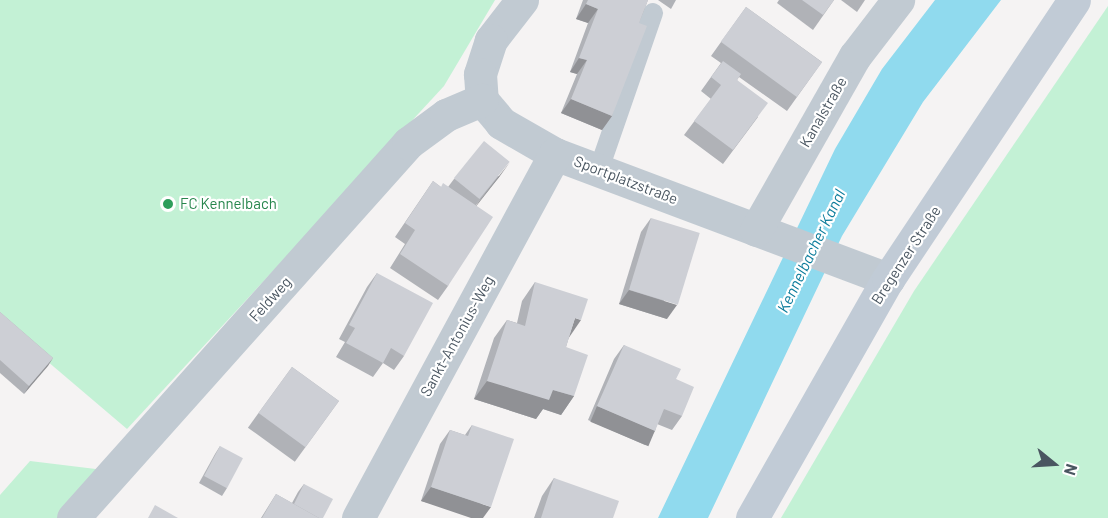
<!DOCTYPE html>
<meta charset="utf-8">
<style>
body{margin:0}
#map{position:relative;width:1108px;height:518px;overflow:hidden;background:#f5f3f3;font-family:Barlow,sans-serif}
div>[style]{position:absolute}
.green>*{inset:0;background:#c3f1d5}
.water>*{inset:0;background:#90daee}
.lane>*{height:20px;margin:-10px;padding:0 10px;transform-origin:10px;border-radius:10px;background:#c1cad2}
.street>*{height:33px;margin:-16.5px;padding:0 16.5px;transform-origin:16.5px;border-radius:16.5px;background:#c1cad2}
.secondary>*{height:33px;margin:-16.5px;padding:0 16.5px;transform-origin:16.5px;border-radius:16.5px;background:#c1cbd6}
.wall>*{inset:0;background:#b0b2b7;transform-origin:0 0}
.shaded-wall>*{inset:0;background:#909195;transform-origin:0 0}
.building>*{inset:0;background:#cdcfd5;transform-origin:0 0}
.dots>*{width:16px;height:16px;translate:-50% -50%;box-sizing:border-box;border:3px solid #fff;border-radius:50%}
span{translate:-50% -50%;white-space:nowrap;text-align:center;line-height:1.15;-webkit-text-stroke:4.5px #fff;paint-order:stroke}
.street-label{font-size:15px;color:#4a5661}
.leisure-label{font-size:15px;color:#27864d}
.left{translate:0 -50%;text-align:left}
.water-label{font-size:16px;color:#0c7c9b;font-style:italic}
.north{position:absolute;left:1024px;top:434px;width:60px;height:60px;-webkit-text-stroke:4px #fff;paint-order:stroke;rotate:108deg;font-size:16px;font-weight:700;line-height:24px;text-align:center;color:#4a5661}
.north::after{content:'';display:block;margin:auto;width:21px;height:27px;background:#4a5661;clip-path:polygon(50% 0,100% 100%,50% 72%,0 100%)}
</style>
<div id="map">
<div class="green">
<div style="clip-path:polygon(0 0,495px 0,444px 86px,127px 429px,0 321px)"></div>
<div style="clip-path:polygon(1108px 6px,1108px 518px,781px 518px,914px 291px)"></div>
<div style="clip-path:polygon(30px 461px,104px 470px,62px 518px,0 518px,0 495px)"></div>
</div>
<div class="water">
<div style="clip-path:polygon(935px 0,1001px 0,923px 102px,842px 236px,708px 518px,658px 518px,835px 149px,882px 69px)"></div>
</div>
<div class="lane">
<div style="left:599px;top:169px;width:165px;rotate:-70.9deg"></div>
</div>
<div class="street">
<div style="left:522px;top:0;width:51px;rotate:127.8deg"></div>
<div style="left:491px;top:40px;width:36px;rotate:108deg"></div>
<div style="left:480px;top:74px;width:26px;rotate:86deg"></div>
<div style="left:482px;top:100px;width:30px;rotate:50deg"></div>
<div style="left:501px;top:123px;width:62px;rotate:29.9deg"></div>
<div style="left:555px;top:154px;width:356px;rotate:20.6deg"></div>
<div style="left:756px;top:230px;width:200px;rotate:-60.4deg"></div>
<div style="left:855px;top:56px;width:71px;rotate:-52.5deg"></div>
<div style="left:73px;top:518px;width:503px;rotate:-48.22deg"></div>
<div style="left:408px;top:143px;width:47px;rotate:-36.4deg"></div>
<div style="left:446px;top:115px;width:39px;rotate:-23deg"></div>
<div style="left:358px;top:518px;width:414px;rotate:-61.6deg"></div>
</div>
<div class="secondary">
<div style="left:752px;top:518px;width:275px;rotate:-60.4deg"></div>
<div style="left:888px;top:279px;width:335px;rotate:-56.3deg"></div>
</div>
<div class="wall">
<div style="clip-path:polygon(583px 0,648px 0,639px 23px,612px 116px,602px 130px,561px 113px,577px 74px,570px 72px,588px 23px,576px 19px)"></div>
<div style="clip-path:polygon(658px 0,676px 0,671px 9px)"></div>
<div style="clip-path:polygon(779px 0,834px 0,813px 30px,777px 3px)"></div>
<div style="clip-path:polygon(841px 0,865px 0,857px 12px)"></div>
<div style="clip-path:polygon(746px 7px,822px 62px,787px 111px,739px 77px,737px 80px,758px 117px,723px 164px,684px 135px,711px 99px,701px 91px,721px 63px,711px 56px)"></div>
<div style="clip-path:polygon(500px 176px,476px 205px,448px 286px,438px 300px,390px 268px,405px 244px,395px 237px,433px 181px,441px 187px,448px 187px,454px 179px)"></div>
<div style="clip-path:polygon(651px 218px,667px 319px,619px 304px,641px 232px)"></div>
<div style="clip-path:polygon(377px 273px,404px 356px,394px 370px,383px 363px,373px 377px,336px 357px,345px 342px,339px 339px,367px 287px)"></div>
<div style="clip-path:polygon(535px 282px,569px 337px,566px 347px,574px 396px,561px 415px,543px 409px,536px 419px,474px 399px,494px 338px,507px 320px,517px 323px,522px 301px)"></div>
<div style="clip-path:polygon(0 312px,53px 358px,24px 394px,0 373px)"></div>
<div style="clip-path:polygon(624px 345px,676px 379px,682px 416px,672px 430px,657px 424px,655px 431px,645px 445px,588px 420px,614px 359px)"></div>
<div style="left:292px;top:367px;width:58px;height:75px;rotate:36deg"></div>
<div style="clip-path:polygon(472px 425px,483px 518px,421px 501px,440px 444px,450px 430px,465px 435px)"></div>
<div style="clip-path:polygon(220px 446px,227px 488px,222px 496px,199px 483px,215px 454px)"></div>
<div style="clip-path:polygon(554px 478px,613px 518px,534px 518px,542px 496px)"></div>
<div style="clip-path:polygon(304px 484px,323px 518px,261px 518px,276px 494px,292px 503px,298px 492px)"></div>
</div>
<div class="shaded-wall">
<div style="clip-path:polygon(586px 4px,598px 9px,588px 23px,576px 19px)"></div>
<div style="clip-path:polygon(579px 58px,587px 60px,577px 74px,570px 72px)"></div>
<div style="clip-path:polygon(571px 99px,612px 116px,602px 130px,561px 113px)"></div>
<div style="clip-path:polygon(510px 162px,500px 176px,470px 214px,480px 200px)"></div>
<div style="clip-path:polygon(629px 290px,677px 305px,667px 319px,619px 304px)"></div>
<div style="clip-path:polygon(575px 318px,581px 320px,568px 339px)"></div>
<div style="clip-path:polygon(53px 358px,48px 366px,24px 394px,29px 386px)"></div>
<div style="clip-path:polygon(487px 381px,553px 390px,574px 396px,561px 415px,543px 409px,536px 419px,474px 399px)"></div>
<div style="left:597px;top:406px;width:63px;height:17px;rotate:23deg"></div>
<div style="clip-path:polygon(431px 487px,491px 507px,483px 518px,471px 518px,421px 501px)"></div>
</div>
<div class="building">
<div style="clip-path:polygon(588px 0,648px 0,639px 23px,647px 26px,612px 116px,571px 99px,587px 60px,579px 58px,598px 9px,586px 4px)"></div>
<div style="clip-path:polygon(802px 0,834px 0,823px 15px)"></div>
<div style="left:746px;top:7px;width:94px;height:43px;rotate:36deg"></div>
<div style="clip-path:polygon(723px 61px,741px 74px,737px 80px,768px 103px,733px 150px,694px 121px,721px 85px,711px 77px)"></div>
<div style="left:484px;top:141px;width:33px;height:48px;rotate:39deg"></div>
<div style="clip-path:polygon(433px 181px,441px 187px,443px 183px,493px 217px,448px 286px,400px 254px,415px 230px,405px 223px)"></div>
<div style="left:651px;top:218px;width:51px;height:75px;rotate:17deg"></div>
<div style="clip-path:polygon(377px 273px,433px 303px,404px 356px,391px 348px,383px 363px,346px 343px,355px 328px,349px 325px)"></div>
<div style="clip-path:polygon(535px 282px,588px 299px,581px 320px,575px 318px,566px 347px,588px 355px,574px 396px,553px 390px,549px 400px,487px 381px,507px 320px,525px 326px)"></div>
<div style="clip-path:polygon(0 312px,53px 358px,29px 386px,0 360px)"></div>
<div style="clip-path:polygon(624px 345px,681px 369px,676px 379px,694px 387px,682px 416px,664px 409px,655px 431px,597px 406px)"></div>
<div style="left:292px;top:367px;width:58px;height:57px;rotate:36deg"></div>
<div style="clip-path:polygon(472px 425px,514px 439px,491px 507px,431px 487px,450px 430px,468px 436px)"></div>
<div style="left:220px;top:446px;width:26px;height:34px;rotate:28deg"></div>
<div style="clip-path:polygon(554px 478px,619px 501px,613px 518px,541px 518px)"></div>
<div style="clip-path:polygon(304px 484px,333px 499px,323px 518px,319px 518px,294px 504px)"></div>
<div style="clip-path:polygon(276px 494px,319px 518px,262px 518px)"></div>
<div style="clip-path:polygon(155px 505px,178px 518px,148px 518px)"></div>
</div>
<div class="dots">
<div style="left:168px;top:204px;background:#2e9e5b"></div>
</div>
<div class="street-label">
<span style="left:823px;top:112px;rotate:-60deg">Kanalstraße</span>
<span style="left:626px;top:180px;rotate:21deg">Sportplatzstraße</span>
<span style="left:906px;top:255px;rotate:-57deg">Bregenzer Straße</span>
<span style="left:270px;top:299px;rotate:-48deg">Feldweg</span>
<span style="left:457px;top:336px;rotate:-61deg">Sankt-Antonius-Weg</span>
</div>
<div class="leisure-label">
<span class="left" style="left:180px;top:204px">FC Kennelbach</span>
</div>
<div class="water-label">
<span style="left:811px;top:251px;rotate:-64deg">Kennelbacher Kanal</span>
</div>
<div class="north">N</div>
</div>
